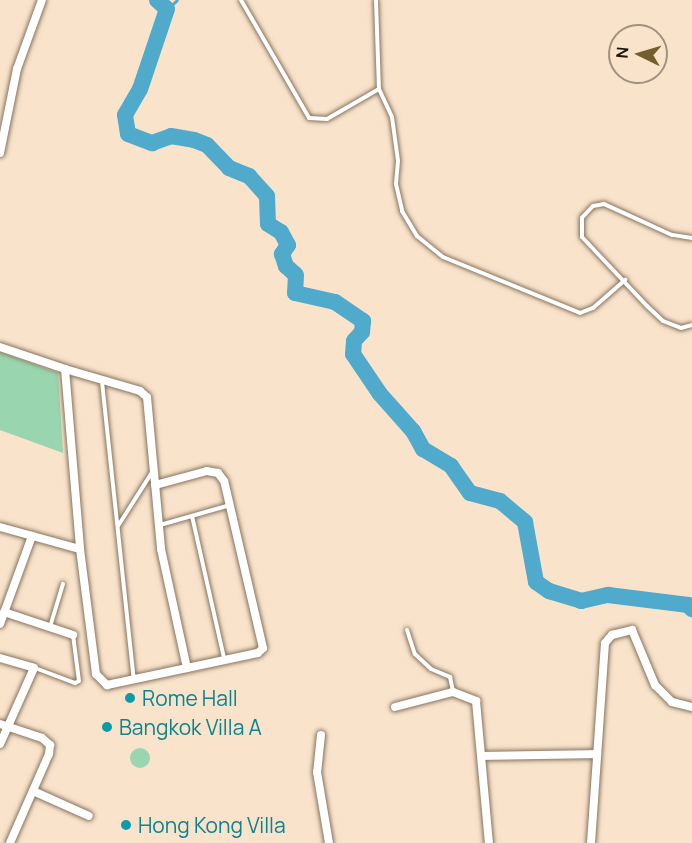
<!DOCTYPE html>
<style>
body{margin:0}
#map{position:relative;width:692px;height:843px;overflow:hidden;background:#f9e3cb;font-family:Manrope,sans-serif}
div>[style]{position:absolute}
.green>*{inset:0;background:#99d6af}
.round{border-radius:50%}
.stream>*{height:3px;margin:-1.5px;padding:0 1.5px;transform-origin:1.5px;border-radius:1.5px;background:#4faacb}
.river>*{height:16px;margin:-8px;padding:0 8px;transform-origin:8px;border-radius:8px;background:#4faacb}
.roads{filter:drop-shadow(0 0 2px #87745f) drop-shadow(0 0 2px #87745f)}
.service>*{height:4px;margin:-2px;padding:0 2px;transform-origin:2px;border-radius:2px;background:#fff}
.minor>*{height:8px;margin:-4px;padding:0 4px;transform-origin:4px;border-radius:4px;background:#fff}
.dots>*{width:16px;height:16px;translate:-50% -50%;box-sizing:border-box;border:3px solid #f9e3cb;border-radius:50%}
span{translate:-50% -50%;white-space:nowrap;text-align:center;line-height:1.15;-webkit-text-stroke:6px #f9e3cb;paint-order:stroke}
.culture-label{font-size:21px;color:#0d838f}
.left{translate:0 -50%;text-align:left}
.north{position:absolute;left:608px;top:24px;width:60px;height:60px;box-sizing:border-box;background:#f9e3cb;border:2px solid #a29280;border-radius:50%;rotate:275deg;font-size:16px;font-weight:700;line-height:24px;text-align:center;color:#1f180f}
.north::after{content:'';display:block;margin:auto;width:21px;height:27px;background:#745e2e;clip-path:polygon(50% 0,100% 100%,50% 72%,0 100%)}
</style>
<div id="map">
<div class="green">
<div style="clip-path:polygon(0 352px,58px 373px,63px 453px,0 430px)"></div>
<div class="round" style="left:130px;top:748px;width:20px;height:20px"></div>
</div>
<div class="stream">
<div style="left:167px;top:9px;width:13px;rotate:-42deg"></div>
</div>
<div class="river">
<div style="left:157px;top:0;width:13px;rotate:42deg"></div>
<div style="left:167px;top:9px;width:84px;rotate:108.6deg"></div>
<div style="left:140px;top:89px;width:30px;rotate:120deg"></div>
<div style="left:125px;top:115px;width:19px;rotate:81deg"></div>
<div style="left:128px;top:134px;width:26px;rotate:21deg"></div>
<div style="left:152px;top:143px;width:20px;rotate:-20deg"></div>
<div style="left:171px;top:136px;width:23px;rotate:10deg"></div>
<div style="left:194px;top:140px;width:14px;rotate:21deg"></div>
<div style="left:207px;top:145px;width:32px;rotate:46deg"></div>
<div style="left:229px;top:168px;width:22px;rotate:22deg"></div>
<div style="left:249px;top:176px;width:27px;rotate:48deg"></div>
<div style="left:267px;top:196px;width:28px;rotate:88deg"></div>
<div style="left:268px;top:224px;width:15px;rotate:32deg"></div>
<div style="left:281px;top:232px;width:15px;rotate:62deg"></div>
<div style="left:288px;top:245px;width:11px;rotate:124deg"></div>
<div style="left:282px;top:254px;width:13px;rotate:72deg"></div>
<div style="left:286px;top:266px;width:13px;rotate:42deg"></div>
<div style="left:296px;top:275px;width:18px;rotate:93deg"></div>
<div style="left:295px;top:293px;width:41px;rotate:12.7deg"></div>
<div style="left:335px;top:302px;width:34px;rotate:34deg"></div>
<div style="left:363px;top:321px;width:11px;rotate:95deg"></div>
<div style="left:362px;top:332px;width:12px;rotate:132deg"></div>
<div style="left:354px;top:341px;width:13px;rotate:94deg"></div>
<div style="left:353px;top:354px;width:48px;rotate:56deg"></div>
<div style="left:380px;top:394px;width:50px;rotate:48.3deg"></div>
<div style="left:413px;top:431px;width:21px;rotate:61deg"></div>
<div style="left:423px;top:449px;width:33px;rotate:31deg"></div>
<div style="left:451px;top:466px;width:33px;rotate:55deg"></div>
<div style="left:470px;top:493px;width:31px;rotate:15deg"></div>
<div style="left:500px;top:501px;width:33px;rotate:40deg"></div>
<div style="left:525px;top:522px;width:61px;rotate:79.6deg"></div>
<div style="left:536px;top:582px;width:16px;rotate:35deg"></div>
<div style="left:549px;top:591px;width:34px;rotate:17deg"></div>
<div style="left:581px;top:601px;width:28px;rotate:-13deg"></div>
<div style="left:608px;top:595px;width:81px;rotate:7.1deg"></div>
<div style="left:688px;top:605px;width:6px;rotate:45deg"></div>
</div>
<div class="roads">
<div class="service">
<div style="left:241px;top:0;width:136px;rotate:60deg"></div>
<div style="left:309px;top:118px;width:18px;rotate:3deg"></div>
<div style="left:327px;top:119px;width:60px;rotate:-30deg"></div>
<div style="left:376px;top:0;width:89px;rotate:88.1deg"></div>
<div style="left:379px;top:89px;width:31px;rotate:65deg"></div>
<div style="left:392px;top:117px;width:44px;rotate:82.2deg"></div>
<div style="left:398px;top:161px;width:23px;rotate:95deg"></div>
<div style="left:396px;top:184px;width:28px;rotate:77deg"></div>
<div style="left:402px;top:211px;width:29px;rotate:59deg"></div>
<div style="left:417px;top:236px;width:33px;rotate:39deg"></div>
<div style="left:443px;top:257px;width:148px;rotate:22.2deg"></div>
<div style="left:580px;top:313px;width:14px;rotate:-21deg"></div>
<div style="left:593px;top:308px;width:43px;rotate:-41.2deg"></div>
<div style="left:692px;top:238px;width:20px;rotate:-171deg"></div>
<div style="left:672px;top:235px;width:75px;rotate:-155.5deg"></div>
<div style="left:604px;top:204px;width:11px;rotate:170deg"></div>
<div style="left:593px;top:206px;width:16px;rotate:133deg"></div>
<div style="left:582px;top:218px;width:19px;rotate:90deg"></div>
<div style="left:582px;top:237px;width:95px;rotate:46.7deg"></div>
<div style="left:647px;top:306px;width:22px;rotate:43deg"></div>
<div style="left:663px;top:321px;width:19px;rotate:21deg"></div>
<div style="left:681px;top:328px;width:11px;rotate:-15deg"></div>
<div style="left:102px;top:382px;width:299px;rotate:83.9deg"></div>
<div style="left:192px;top:516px;width:146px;rotate:77.3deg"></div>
<div style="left:160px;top:525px;width:73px;rotate:-15.9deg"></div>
<div style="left:118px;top:526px;width:62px;rotate:-57.6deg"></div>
<div style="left:50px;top:627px;width:45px;rotate:-73.2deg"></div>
<div style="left:407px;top:630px;width:25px;rotate:72deg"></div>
<div style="left:415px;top:654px;width:22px;rotate:43deg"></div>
<div style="left:431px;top:669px;width:21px;rotate:23deg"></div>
<div style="left:450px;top:677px;width:14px;rotate:78deg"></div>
<div style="left:35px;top:668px;width:43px;rotate:20.6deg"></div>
<div style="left:75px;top:683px;width:4px;rotate:-27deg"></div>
<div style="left:79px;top:681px;width:46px;rotate:-97.4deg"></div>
</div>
<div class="minor">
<div style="left:0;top:153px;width:86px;rotate:-78.6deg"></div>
<div style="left:17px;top:69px;width:73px;rotate:-70.1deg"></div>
<div style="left:0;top:347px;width:69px;rotate:18.7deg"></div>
<div style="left:65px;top:369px;width:181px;rotate:85.2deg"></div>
<div style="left:80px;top:549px;width:126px;rotate:82.7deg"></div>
<div style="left:96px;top:674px;width:16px;rotate:45deg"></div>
<div style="left:107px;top:685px;width:154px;rotate:-12deg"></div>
<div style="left:258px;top:653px;width:7px;rotate:-45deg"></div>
<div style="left:263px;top:648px;width:171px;rotate:-103.1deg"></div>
<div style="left:224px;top:481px;width:10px;rotate:-127deg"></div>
<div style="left:218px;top:473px;width:11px;rotate:-170deg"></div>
<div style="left:207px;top:471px;width:54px;rotate:164.9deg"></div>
<div style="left:65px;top:369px;width:78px;rotate:16.3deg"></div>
<div style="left:140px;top:391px;width:9px;rotate:41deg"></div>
<div style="left:147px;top:397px;width:153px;rotate:84.7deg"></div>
<div style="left:161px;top:549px;width:122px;rotate:77.7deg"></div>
<div style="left:0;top:527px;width:83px;rotate:15.4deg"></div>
<div style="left:4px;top:612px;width:73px;rotate:18.4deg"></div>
<div style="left:0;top:624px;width:94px;rotate:-70deg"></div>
<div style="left:0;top:658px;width:35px;rotate:16deg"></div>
<div style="left:34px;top:668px;width:83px;rotate:114.1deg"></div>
<div style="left:395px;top:707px;width:60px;rotate:-14.5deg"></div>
<div style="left:453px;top:692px;width:25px;rotate:21deg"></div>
<div style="left:476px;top:701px;width:143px;rotate:84.8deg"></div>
<div style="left:0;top:724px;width:44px;rotate:18.4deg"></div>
<div style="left:42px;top:738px;width:11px;rotate:41deg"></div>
<div style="left:50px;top:745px;width:9px;rotate:96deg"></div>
<div style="left:49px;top:754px;width:97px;rotate:113.7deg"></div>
<div style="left:321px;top:735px;width:37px;rotate:96deg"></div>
<div style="left:317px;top:772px;width:72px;rotate:80.4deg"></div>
<div style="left:483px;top:756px;width:114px;rotate:-1deg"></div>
<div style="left:33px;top:791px;width:61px;rotate:24.1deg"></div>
<div style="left:591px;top:843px;width:200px;rotate:-86deg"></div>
<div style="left:605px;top:643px;width:11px;rotate:-49deg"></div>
<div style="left:612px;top:635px;width:21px;rotate:-14deg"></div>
<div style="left:632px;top:630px;width:60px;rotate:67.3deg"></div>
<div style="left:655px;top:685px;width:24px;rotate:45deg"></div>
<div style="left:672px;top:702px;width:21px;rotate:14deg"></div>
</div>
</div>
<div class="dots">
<div style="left:130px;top:698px;background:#0f9aa8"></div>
<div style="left:107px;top:727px;background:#0f9aa8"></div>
<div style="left:126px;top:825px;background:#0f9aa8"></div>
</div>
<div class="culture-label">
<span class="left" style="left:142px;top:698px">Rome Hall</span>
<span class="left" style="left:119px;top:727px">Bangkok Villa A</span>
<span class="left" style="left:138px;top:825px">Hong Kong Villa</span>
</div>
<div class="north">N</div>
</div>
